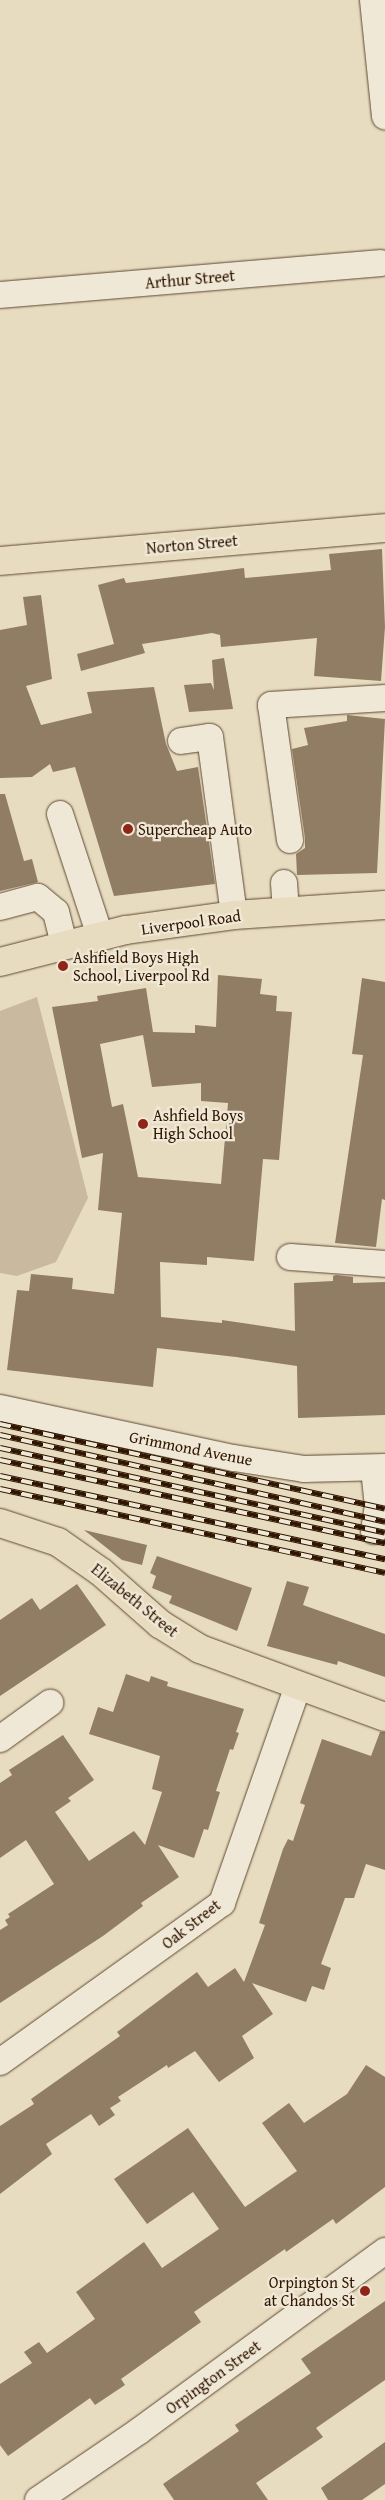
<!DOCTYPE html>
<style>
body{margin:0}
#map{position:relative;width:385px;height:2500px;overflow:hidden;background:#e8dcc0;font-family:"Gentium Book Plus",serif}
div>[style]{position:absolute}
.green>*{inset:0;background:#c9ba9f}
.building>*{inset:0;background:#907d64}
.roads{filter:drop-shadow(0 0 1px #5e4830) drop-shadow(0 0 1px #5e4830)}
.minor>*{height:26px;margin:-13px;padding:0 13px;transform-origin:13px;border-radius:13px;background:#f0e8d6}
.major>*{height:28px;margin:-14px;padding:0 14px;transform-origin:14px;border-radius:14px;background:#e8dcc0}
.highway>*{height:28px;margin:-14px;padding:0 14px;transform-origin:14px;border-radius:14px;background:#e8dcc0}
.rail>*{height:5.5px;margin-top:-2.75px;transform-origin:0;background:repeating-linear-gradient(90deg,#f0e8d6 0 11px,#301600 0 22px);box-sizing:border-box;border-block:1px solid #301600}
.dots>*{width:14px;height:14px;translate:-50% -50%;box-sizing:border-box;border:2px solid #f0e8d6;border-radius:50%}
span{translate:-50% -50%;white-space:nowrap;text-align:center;line-height:1.15;-webkit-text-stroke:4.5px #f0e8d6;paint-order:stroke}
.street-label{font-size:16px;color:#301600}
.poi-label{font-size:16px;color:#301600}
.left{translate:0 -50%;text-align:left}
.right{translate:-100% -50%;text-align:right}
</style>
<div id="map">
<div class="green">
<div style="clip-path:polygon(37px 997px,88px 1198px,56px 1262px,17px 1276px,0 1273px,0 1011px)"></div>
</div>
<div class="building">
<div style="clip-path:polygon(382px 549px,385px 627px,381px 681px,314px 676px,317px 638px,221px 647px,220px 635px,212px 633px,142px 644px,145px 653px,81px 671px,77px 654px,114px 644px,98px 585px,124px 578px,126px 583px,244px 568px,245px 578px,331px 570px,329px 554px)"></div>
<div style="clip-path:polygon(41px 595px,52px 679px,26px 686px,41px 725px,92px 713px,87px 692px,154px 687px,166px 744px,177px 771px,198px 767px,215px 884px,114px 896px,75px 767px,53px 772px,50px 764px,32px 777px,0 778px,0 630px,27px 625px,23px 597px)"></div>
<div style="clip-path:polygon(224px 658px,233px 709px,189px 712px,184px 685px,211px 683px,214px 690px,212px 660px)"></div>
<div style="clip-path:polygon(347px 715px,385px 719px,377px 873px,297px 875px,296px 854px,305px 848px,305px 838px,292px 749px,308px 745px,304px 728px,347px 721px)"></div>
<div style="clip-path:polygon(0 794px,5px 794px,24px 861px,32px 859px,38px 882px,0 891px)"></div>
<div style="clip-path:polygon(evenodd,218px 975px,262px 979px,260px 994px,277px 996px,276px 1011px,292px 1012px,279px 1160px,263px 1159px,254px 1261px,207px 1257px,207px 1265px,160px 1262px,161px 1317px,222px 1323px,222px 1320px,295px 1331px,294px 1283px,333px 1281px,333px 1276px,336px 1275px,353px 1277px,353px 1283px,385px 1282px,385px 1415px,298px 1418px,297px 1366px,236px 1357px,157px 1348px,153px 1387px,7px 1370px,17px 1290px,29px 1291px,31px 1274px,73px 1278px,72px 1289px,114px 1294px,122px 1213px,98px 1210px,103px 1153px,82px 1158px,52px 1007px,98px 1001px,97px 996px,146px 988px,153px 1032px,195px 1033px,195px 1025px,216px 1027px,218px 975px,143px 1035px,152px 1087px,201px 1083px,201px 1101px,228px 1103px,221px 1184px,138px 1177px,123px 1104px,112px 1107px,100px 1044px,143px 1035px)"></div>
<div style="clip-path:polygon(362px 978px,385px 982px,385px 1200px,382px 1199px,376px 1247px,335px 1243px,363px 1055px,352px 1054px)"></div>
<div style="clip-path:polygon(84px 1530px,147px 1545px,142px 1565px,122px 1560px)"></div>
<div style="clip-path:polygon(157px 1556px,252px 1588px,237px 1631px,169px 1603px,172px 1596px,152px 1588px,156px 1576px,150px 1573px)"></div>
<div style="clip-path:polygon(287px 1581px,309px 1587px,303px 1605px,385px 1634px,385px 1677px,338px 1661px,337px 1665px,267px 1646px)"></div>
<div style="clip-path:polygon(77px 1584px,106px 1625px,0 1696px,0 1620px,32px 1598px,40px 1610px)"></div>
<div style="clip-path:polygon(126px 1674px,149px 1682px,151px 1676px,168px 1682px,167px 1686px,244px 1709px,236px 1732px,239px 1733px,233px 1750px,230px 1749px,216px 1791px,220px 1792px,208px 1830px,204px 1829px,194px 1858px,158px 1845px,179px 1877px,141px 1903px,143px 1906px,103px 1936px,0 2003px,0 1930px,8px 1925px,5px 1920px,10px 1917px,8px 1914px,54px 1884px,26px 1840px,0 1858px,0 1783px,12px 1775px,9px 1770px,63px 1735px,94px 1780px,68px 1798px,71px 1801px,55px 1812px,89px 1861px,134px 1831px,145px 1845px,162px 1792px,152px 1789px,160px 1756px,89px 1734px,98px 1707px,113px 1712px)"></div>
<div style="clip-path:polygon(380px 1732px,385px 1732px,385px 1870px,366px 1864px,354px 1898px,345px 1898px,321px 1964px,331px 1968px,324px 1990px,312px 1986px,306px 2002px,252px 1983px,273px 2014px,242px 2036px,254px 2058px,219px 2082px,195px 2051px,168px 2068px,167px 2065px,118px 2097px,121px 2101px,110px 2108px,115px 2115px,99px 2126px,91px 2114px,46px 2144px,52px 2154px,0 2194px,0 2126px,34px 2104px,31px 2099px,120px 2036px,117px 2032px,197px 1972px,208px 1987px,235px 1968px,244px 1982px,265px 1925px,259px 1923px,283px 1849px,288px 1839px,293px 1841px,305px 1805px,300px 1803px,322px 1739px,371px 1756px)"></div>
<div style="clip-path:polygon(366px 2065px,385px 2077px,385px 2187px,336px 2224px,333px 2219px,286px 2252px,285px 2249px,194px 2312px,201px 2322px,121px 2379px,125px 2385px,95px 2405px,90px 2398px,8px 2456px,0 2445px,0 2384px,32px 2363px,24px 2352px,39px 2342px,47px 2353px,95px 2319px,76px 2292px,144px 2242px,162px 2268px,219px 2229px,193px 2192px,147px 2224px,114px 2179px,188px 2128px,245px 2207px,297px 2171px,262px 2123px,289px 2103px,304px 2123px,347px 2094px)"></div>
<div style="clip-path:polygon(385px 2301px,385px 2380px,316px 2428px,323px 2437px,256px 2483px,268px 2500px,174px 2500px,163px 2484px,239px 2431px,235px 2425px,311px 2373px,301px 2359px)"></div>
<div style="clip-path:polygon(385px 2442px,385px 2484px,362px 2500px,328px 2500px,321px 2488px)"></div>
</div>
<div class="roads">
<div class="minor">
<div style="left:373px;top:0;width:117px;rotate:84.1deg"></div>
<div style="left:0;top:295px;width:382px;rotate:-4.8deg"></div>
<div style="left:181px;top:741px;width:29px;rotate:-8deg"></div>
<div style="left:210px;top:737px;width:180px;rotate:82.3deg"></div>
<div style="left:60px;top:814px;width:128px;rotate:71.8deg"></div>
<div style="left:290px;top:840px;width:136px;rotate:-98deg"></div>
<div style="left:271px;top:705px;width:114px;rotate:-3.5deg"></div>
<div style="left:284px;top:883px;width:27px;rotate:86deg"></div>
<div style="left:0;top:907px;width:39px;rotate:-15deg"></div>
<div style="left:38px;top:897px;width:23px;rotate:40deg"></div>
<div style="left:56px;top:912px;width:34px;rotate:76deg"></div>
<div style="left:290px;top:1257px;width:95px;rotate:4.2deg"></div>
<div style="left:0;top:1408px;width:239px;rotate:12.1deg"></div>
<div style="left:234px;top:1458px;width:71px;rotate:8.9deg"></div>
<div style="left:304px;top:1469px;width:81px;rotate:-1.4deg"></div>
<div style="left:374px;top:1531px;width:24px;rotate:-81deg"></div>
<div style="left:378px;top:1507px;width:39px;rotate:-96deg"></div>
<div style="left:0;top:1739px;width:62px;rotate:-35.8deg"></div>
<div style="left:0;top:2062px;width:273px;rotate:-35.6deg"></div>
<div style="left:222px;top:1903px;width:230px;rotate:-70.7deg"></div>
<div style="left:38px;top:2500px;width:122px;rotate:-34.3deg"></div>
<div style="left:139px;top:2431px;width:305px;rotate:-36.2deg"></div>
</div>
<div class="major">
<div style="left:0;top:561px;width:386px;rotate:-4.9deg"></div>
<div style="left:0;top:1523px;width:61px;rotate:18.1deg"></div>
<div style="left:58px;top:1542px;width:52px;rotate:34.9deg"></div>
<div style="left:101px;top:1572px;width:79px;rotate:41.4deg"></div>
<div style="left:160px;top:1624px;width:47px;rotate:32deg"></div>
<div style="left:200px;top:1649px;width:197px;rotate:20.2deg"></div>
</div>
<div class="highway">
<div style="left:0;top:962px;width:130px;rotate:-14.3deg"></div>
<div style="left:126px;top:930px;width:109px;rotate:-7.9deg"></div>
<div style="left:234px;top:915px;width:151px;rotate:-3.8deg"></div>
</div>
</div>
<div class="rail">
<div style="left:0;top:1424px;width:394px;rotate:12.4deg"></div>
<div style="left:0;top:1435px;width:395px;rotate:12.7deg"></div>
<div style="left:0;top:1448px;width:394px;rotate:12.4deg"></div>
<div style="left:0;top:1460px;width:394px;rotate:12.2deg"></div>
<div style="left:0;top:1476px;width:394px;rotate:12.2deg"></div>
<div style="left:0;top:1489px;width:394px;rotate:12.3deg"></div>
</div>
<div class="dots">
<div style="left:128px;top:829px;background:#8f2418"></div>
<div style="left:63px;top:966px;background:#8f2418"></div>
<div style="left:143px;top:1124px;background:#8f2418"></div>
<div style="left:365px;top:2291px;background:#8f2418"></div>
</div>
<div class="street-label">
<span style="left:190px;top:279px;rotate:-5deg">Arthur Street</span>
<span style="left:192px;top:544px;rotate:-5deg">Norton Street</span>
<span style="left:191px;top:922px;rotate:-8deg">Liverpool Road</span>
<span style="left:191px;top:1448px;rotate:11deg">Grimmond Avenue</span>
<span style="left:135px;top:1600px;rotate:39deg">Elizabeth Street</span>
<span style="left:191px;top:1924px;rotate:-38deg">Oak Street</span>
<span style="left:213px;top:2377px;rotate:-36deg">Orpington Street</span>
</div>
<div class="poi-label">
<span class="left" style="left:138px;top:829px">Supercheap Auto</span>
<span class="left" style="left:73px;top:966px">Ashfield Boys High<br>School, Liverpool Rd</span>
<span class="left" style="left:153px;top:1124px">Ashfield Boys<br>High School</span>
<span class="right" style="left:355px;top:2291px">Orpington St<br>at Chandos St</span>
</div>
</div>
